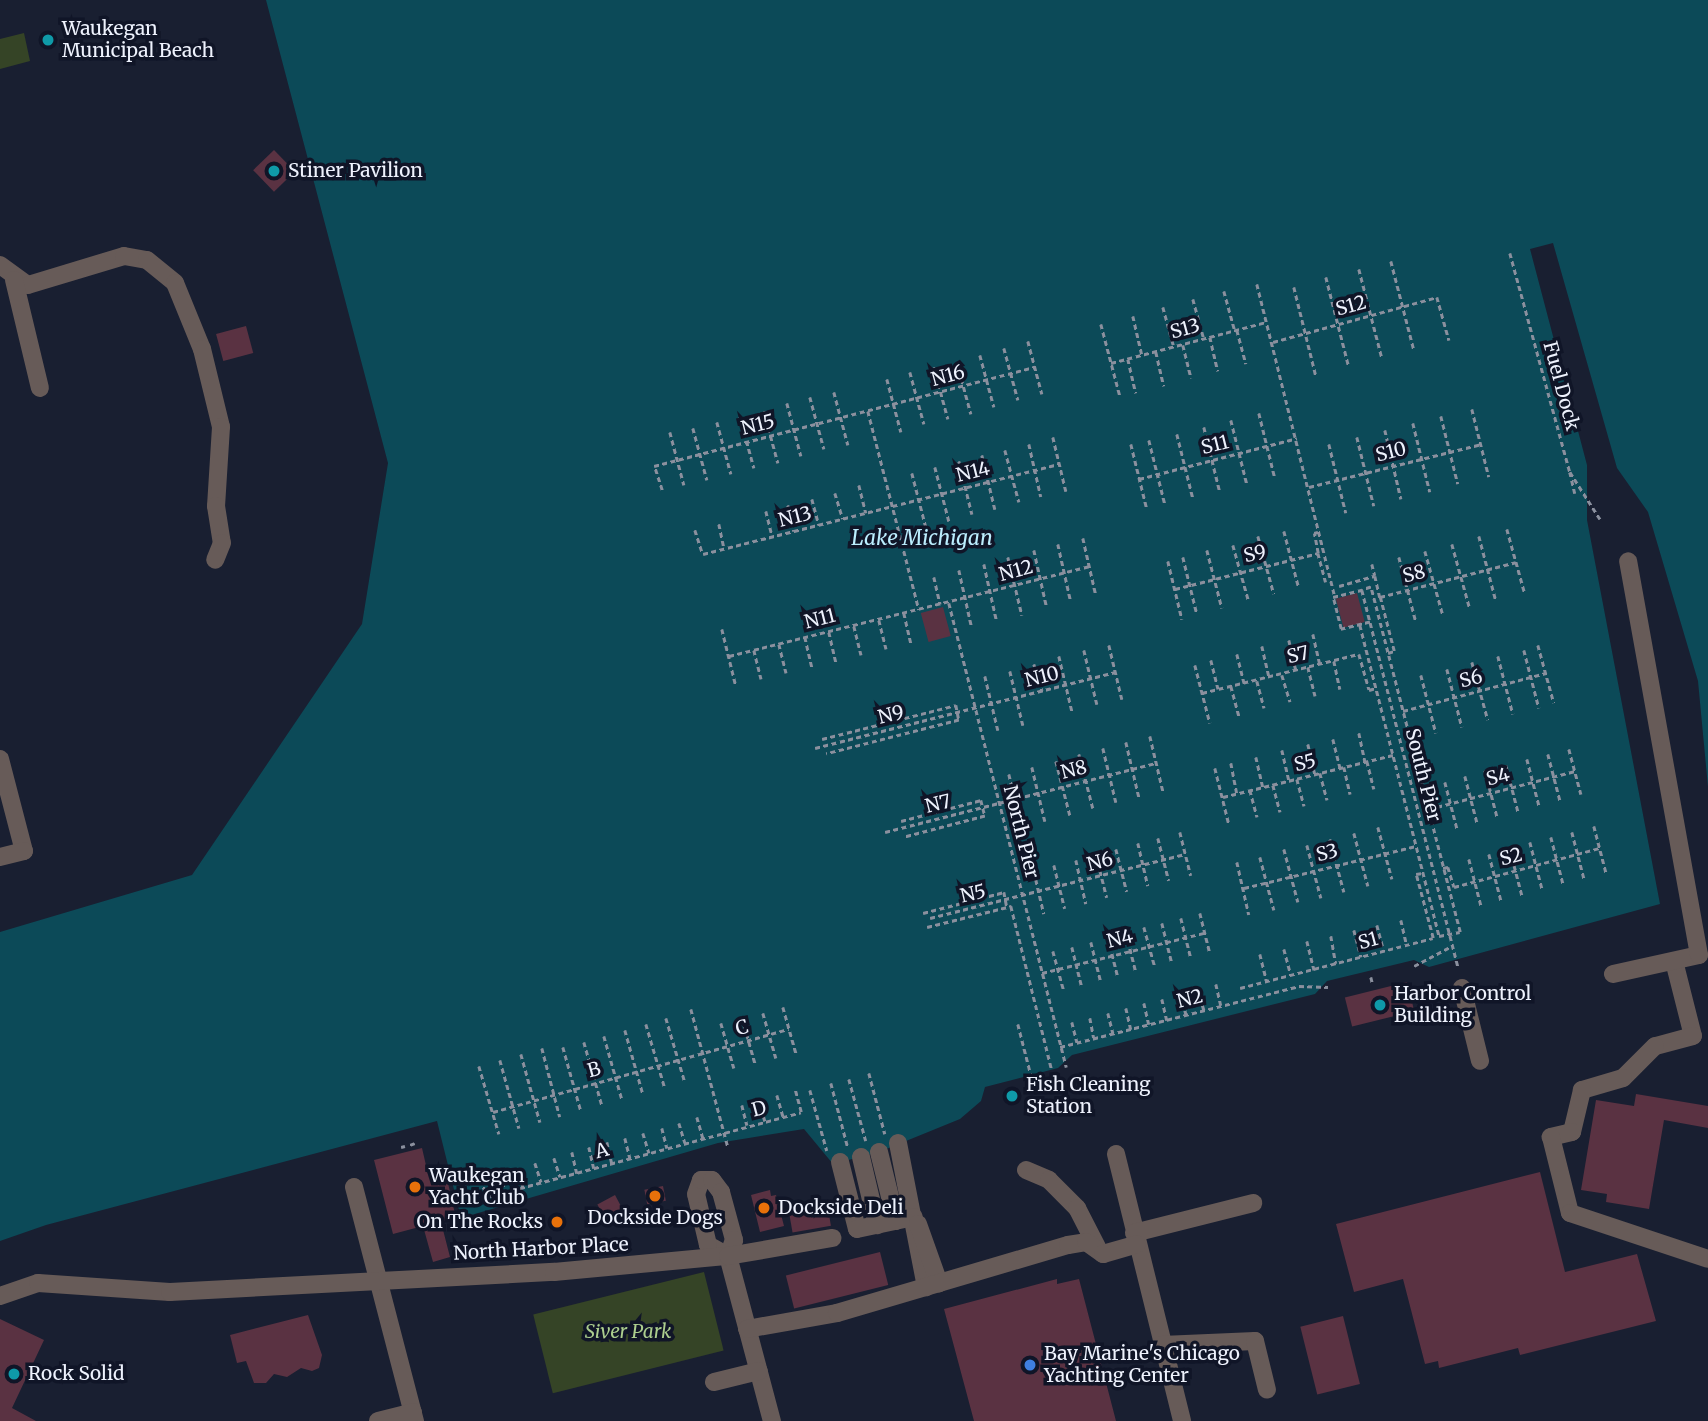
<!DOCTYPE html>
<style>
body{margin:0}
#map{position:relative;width:1708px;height:1421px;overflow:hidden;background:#191f31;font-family:Merriweather,serif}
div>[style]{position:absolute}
.green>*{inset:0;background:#354426;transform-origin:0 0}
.water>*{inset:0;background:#0c4a58}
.building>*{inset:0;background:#5a3242;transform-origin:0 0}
.path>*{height:2.5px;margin-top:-1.25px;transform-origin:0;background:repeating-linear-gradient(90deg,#8b909e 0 5px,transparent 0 8.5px)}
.minor>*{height:18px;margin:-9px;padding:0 9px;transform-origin:9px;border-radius:9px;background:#675b58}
.dots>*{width:19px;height:19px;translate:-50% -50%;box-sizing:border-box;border:4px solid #101527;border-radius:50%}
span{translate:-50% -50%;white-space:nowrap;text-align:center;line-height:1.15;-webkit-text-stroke:7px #101527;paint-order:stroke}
.poi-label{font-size:19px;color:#eef2fd}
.left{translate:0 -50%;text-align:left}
.right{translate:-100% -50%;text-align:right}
.street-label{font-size:19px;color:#eef2fd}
.park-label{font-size:19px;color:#acce8e;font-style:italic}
.water-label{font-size:21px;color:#bceefe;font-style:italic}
</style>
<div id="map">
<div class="green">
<div style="clip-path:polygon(24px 33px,30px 61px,0 69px,0 39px)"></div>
<div style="left:704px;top:1272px;width:81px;height:176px;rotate:76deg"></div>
</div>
<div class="water">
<div style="clip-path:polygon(266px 0,1708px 0,1708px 787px,1698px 681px,1648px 512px,1617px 468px,1553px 243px,1530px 249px,1587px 465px,1587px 520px,1660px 904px,1429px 967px,1414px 960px,1327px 981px,1315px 994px,1072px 1055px,1058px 1068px,985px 1087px,981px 1101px,960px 1119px,879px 1152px,833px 1164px,804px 1129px,718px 1143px,461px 1218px,437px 1121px,46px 1225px,0 1241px,0 932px,192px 875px,362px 624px,388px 463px)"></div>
</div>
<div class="building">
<div style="left:274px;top:150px;width:30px;height:29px;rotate:46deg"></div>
<div style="left:246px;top:326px;width:28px;height:31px;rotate:75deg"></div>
<div style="left:1357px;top:593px;width:30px;height:22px;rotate:75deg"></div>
<div style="left:943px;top:607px;width:30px;height:23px;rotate:75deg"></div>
<div style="left:1407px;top:982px;width:30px;height:64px;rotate:76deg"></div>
<div style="clip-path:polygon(1636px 1094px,1708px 1106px,1708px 1128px,1664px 1120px,1649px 1209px,1606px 1202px,1607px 1194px,1581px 1190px,1596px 1100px,1634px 1106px)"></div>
<div style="clip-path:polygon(422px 1148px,428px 1174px,445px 1170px,456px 1218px,441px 1222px,450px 1257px,433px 1262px,423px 1226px,393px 1234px,374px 1160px)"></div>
<div style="clip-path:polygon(1540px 1172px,1565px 1272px,1637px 1254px,1656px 1321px,1520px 1355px,1518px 1348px,1439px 1368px,1438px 1361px,1425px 1364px,1403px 1279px,1354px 1292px,1336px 1224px)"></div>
<div style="left:663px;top:1186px;width:15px;height:19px;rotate:79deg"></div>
<div style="clip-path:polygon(770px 1190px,771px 1196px,776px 1195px,784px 1226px,760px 1232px,751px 1195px)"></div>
<div style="left:615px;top:1195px;width:19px;height:20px;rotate:62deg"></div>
<div style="left:828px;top:1209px;width:17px;height:39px;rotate:80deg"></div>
<div style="left:880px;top:1252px;width:34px;height:97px;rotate:76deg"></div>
<div style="clip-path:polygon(1057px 1279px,1057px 1284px,1079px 1279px,1116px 1421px,974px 1421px,944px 1309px)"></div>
<div style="clip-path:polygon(308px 1315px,322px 1355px,319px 1368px,312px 1371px,301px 1368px,287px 1377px,274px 1374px,266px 1383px,254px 1383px,246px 1361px,237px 1363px,230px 1335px)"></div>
<div style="left:1343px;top:1316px;width:70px;height:44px;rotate:76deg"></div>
<div style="clip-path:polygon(0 1319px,44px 1340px,12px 1408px,36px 1421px,0 1421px)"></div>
</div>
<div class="path">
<div style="left:1510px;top:253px;width:227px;rotate:74.7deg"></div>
<div style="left:1570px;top:472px;width:56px;rotate:57.4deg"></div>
<div style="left:1391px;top:261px;width:92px;rotate:75.5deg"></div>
<div style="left:1359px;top:269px;width:92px;rotate:75.5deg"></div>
<div style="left:1326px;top:277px;width:93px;rotate:75.7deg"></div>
<div style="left:1257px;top:284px;width:322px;rotate:76deg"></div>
<div style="left:1294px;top:287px;width:92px;rotate:76.1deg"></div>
<div style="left:1224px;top:291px;width:41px;rotate:74.6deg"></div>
<div style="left:1193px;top:299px;width:41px;rotate:74.6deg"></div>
<div style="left:1163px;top:307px;width:41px;rotate:74.6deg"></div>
<div style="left:1133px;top:316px;width:40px;rotate:77deg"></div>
<div style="left:1101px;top:324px;width:74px;rotate:75.2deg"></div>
<div style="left:1237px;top:330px;width:35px;rotate:75deg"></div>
<div style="left:1210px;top:337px;width:35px;rotate:77deg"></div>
<div style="left:1028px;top:341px;width:55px;rotate:75.2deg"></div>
<div style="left:1273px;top:342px;width:170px;rotate:-15.3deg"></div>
<div style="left:1437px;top:297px;width:45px;rotate:74.4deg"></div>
<div style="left:1183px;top:345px;width:34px;rotate:76deg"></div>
<div style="left:1004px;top:348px;width:54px;rotate:74.9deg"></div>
<div style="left:1156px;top:352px;width:35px;rotate:77deg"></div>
<div style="left:980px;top:355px;width:54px;rotate:74.9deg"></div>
<div style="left:1128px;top:359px;width:35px;rotate:77deg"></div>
<div style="left:957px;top:362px;width:54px;rotate:74.9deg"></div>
<div style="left:1111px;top:363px;width:160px;rotate:-14.8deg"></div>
<div style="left:934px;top:367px;width:54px;rotate:74.9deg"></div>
<div style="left:910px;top:372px;width:54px;rotate:74.9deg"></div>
<div style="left:887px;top:379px;width:55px;rotate:75.2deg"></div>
<div style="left:834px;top:392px;width:55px;rotate:75.2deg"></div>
<div style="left:810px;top:397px;width:54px;rotate:74.9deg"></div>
<div style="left:787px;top:403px;width:55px;rotate:75.2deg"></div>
<div style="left:1472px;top:409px;width:70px;rotate:76deg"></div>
<div style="left:764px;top:411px;width:54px;rotate:74.9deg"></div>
<div style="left:868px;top:411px;width:205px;rotate:75.6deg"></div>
<div style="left:1259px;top:413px;width:67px;rotate:76.2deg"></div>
<div style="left:740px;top:416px;width:54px;rotate:74.9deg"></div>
<div style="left:1441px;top:416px;width:70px;rotate:76deg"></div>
<div style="left:1231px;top:420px;width:66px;rotate:76deg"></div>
<div style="left:717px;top:422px;width:54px;rotate:74.9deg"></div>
<div style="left:1413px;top:423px;width:71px;rotate:76.2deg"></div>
<div style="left:1204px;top:427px;width:67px;rotate:76.2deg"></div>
<div style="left:693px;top:428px;width:54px;rotate:74.9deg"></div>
<div style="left:1385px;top:430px;width:71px;rotate:76.9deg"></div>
<div style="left:670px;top:432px;width:55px;rotate:75.2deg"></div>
<div style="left:1177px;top:434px;width:66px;rotate:76deg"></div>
<div style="left:1053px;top:437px;width:56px;rotate:76.5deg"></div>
<div style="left:1357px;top:437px;width:71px;rotate:76.2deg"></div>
<div style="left:1149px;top:440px;width:66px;rotate:76deg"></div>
<div style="left:1029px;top:444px;width:54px;rotate:77.2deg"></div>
<div style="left:1131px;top:444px;width:67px;rotate:76.2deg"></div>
<div style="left:1329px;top:444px;width:71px;rotate:76.2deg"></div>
<div style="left:1005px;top:450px;width:54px;rotate:74.9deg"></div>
<div style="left:982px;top:455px;width:56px;rotate:76.5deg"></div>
<div style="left:959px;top:461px;width:55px;rotate:76.2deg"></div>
<div style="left:935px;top:467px;width:56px;rotate:75.5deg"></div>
<div style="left:1570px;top:472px;width:22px;rotate:77deg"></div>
<div style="left:912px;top:473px;width:56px;rotate:75.5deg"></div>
<div style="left:1139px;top:479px;width:163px;rotate:-14.5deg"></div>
<div style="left:859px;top:485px;width:29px;rotate:76deg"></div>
<div style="left:1309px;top:487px;width:177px;rotate:-14deg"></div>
<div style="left:662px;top:490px;width:25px;rotate:-108deg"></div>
<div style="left:654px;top:466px;width:394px;rotate:-14.6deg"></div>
<div style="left:835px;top:493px;width:27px;rotate:73deg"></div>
<div style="left:812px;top:499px;width:27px;rotate:75deg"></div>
<div style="left:788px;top:505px;width:27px;rotate:77deg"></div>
<div style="left:766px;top:511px;width:25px;rotate:76deg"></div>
<div style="left:719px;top:524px;width:25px;rotate:78deg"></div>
<div style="left:1507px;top:529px;width:67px;rotate:74.5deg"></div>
<div style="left:695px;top:530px;width:25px;rotate:72deg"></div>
<div style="left:703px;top:554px;width:367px;rotate:-14.2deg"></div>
<div style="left:1284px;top:531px;width:59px;rotate:75.3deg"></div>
<div style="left:1258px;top:536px;width:60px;rotate:74.6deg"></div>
<div style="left:1479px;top:536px;width:67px;rotate:75.3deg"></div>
<div style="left:1083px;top:538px;width:58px;rotate:77.2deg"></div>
<div style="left:1058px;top:544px;width:59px;rotate:77.4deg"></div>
<div style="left:1452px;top:544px;width:67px;rotate:74.5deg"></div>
<div style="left:1233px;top:545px;width:59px;rotate:74.3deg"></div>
<div style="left:1034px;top:550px;width:59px;rotate:77.4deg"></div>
<div style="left:1207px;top:550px;width:60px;rotate:75.5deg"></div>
<div style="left:1425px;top:551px;width:66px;rotate:74.3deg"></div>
<div style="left:1318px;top:553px;width:30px;rotate:75deg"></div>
<div style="left:1008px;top:557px;width:60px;rotate:76.4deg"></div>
<div style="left:1183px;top:557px;width:59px;rotate:76.2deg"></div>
<div style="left:1399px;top:557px;width:67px;rotate:75.3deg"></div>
<div style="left:1168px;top:561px;width:60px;rotate:76.4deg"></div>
<div style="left:984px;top:564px;width:59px;rotate:77.4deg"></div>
<div style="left:1372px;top:564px;width:12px;rotate:76deg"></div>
<div style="left:959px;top:570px;width:59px;rotate:77.4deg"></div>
<div style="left:934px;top:577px;width:28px;rotate:77deg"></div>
<div style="left:1339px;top:586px;width:37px;rotate:-16deg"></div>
<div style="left:1375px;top:576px;width:22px;rotate:77deg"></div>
<div style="left:1175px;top:589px;width:147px;rotate:-14.1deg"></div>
<div style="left:1318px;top:553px;width:20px;rotate:-101deg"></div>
<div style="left:1314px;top:533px;width:4px;rotate:-14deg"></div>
<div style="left:949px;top:603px;width:479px;rotate:75.8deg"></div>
<div style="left:904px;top:613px;width:31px;rotate:77deg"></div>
<div style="left:879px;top:620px;width:30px;rotate:76deg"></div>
<div style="left:1370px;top:622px;width:30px;rotate:166deg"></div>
<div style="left:1341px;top:629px;width:33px;rotate:-104deg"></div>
<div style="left:1333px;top:597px;width:30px;rotate:-14deg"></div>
<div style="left:1362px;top:590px;width:390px;rotate:75.7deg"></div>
<div style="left:1360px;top:625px;width:321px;rotate:75.7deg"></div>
<div style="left:1439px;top:936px;width:21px;rotate:-11deg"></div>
<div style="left:1460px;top:932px;width:356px;rotate:-104.5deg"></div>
<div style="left:1371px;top:587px;width:9px;rotate:162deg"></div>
<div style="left:854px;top:626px;width:30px;rotate:76deg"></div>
<div style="left:722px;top:629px;width:59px;rotate:76.2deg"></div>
<div style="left:829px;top:632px;width:31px;rotate:77deg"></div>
<div style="left:1313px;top:634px;width:31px;rotate:77deg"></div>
<div style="left:805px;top:637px;width:31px;rotate:77deg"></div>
<div style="left:1289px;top:640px;width:31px;rotate:77deg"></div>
<div style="left:779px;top:644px;width:30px;rotate:76deg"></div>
<div style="left:1109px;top:645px;width:56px;rotate:76.5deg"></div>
<div style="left:1538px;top:645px;width:60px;rotate:74.6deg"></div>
<div style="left:1262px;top:646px;width:31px;rotate:77deg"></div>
<div style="left:754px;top:650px;width:30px;rotate:76deg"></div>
<div style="left:1084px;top:650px;width:56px;rotate:76.5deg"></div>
<div style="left:1524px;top:650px;width:60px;rotate:75.5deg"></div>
<div style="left:1388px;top:653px;width:6px;rotate:-18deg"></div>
<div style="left:1394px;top:651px;width:56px;rotate:-104.5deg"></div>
<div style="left:1380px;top:597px;width:140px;rotate:-14.4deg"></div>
<div style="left:1237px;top:654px;width:30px;rotate:76deg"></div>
<div style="left:729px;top:656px;width:371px;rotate:-14deg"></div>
<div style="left:1059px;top:656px;width:57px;rotate:76.7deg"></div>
<div style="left:1498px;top:656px;width:60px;rotate:75.5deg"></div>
<div style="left:1211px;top:660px;width:30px;rotate:76deg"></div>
<div style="left:1334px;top:661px;width:29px;rotate:78deg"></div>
<div style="left:1472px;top:662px;width:60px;rotate:74.6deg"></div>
<div style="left:1034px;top:664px;width:28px;rotate:73deg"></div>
<div style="left:1195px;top:665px;width:60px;rotate:75.5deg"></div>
<div style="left:1308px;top:667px;width:30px;rotate:76deg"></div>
<div style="left:1447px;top:669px;width:60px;rotate:75.5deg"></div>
<div style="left:1010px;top:671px;width:56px;rotate:76.5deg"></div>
<div style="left:1282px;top:675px;width:28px;rotate:73deg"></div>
<div style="left:1421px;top:675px;width:60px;rotate:75.5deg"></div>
<div style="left:985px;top:676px;width:56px;rotate:76.5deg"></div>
<div style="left:1257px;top:681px;width:28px;rotate:75deg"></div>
<div style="left:1231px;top:686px;width:31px;rotate:75deg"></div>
<div style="left:1202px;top:693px;width:162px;rotate:-14deg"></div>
<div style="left:1359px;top:654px;width:37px;rotate:74deg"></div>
<div style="left:1369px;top:690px;width:7px;rotate:-16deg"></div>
<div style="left:1403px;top:711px;width:148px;rotate:-14.9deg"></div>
<div style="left:1359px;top:733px;width:30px;rotate:78deg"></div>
<div style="left:1150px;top:736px;width:57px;rotate:76.7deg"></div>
<div style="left:822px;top:739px;width:138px;rotate:-14.2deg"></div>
<div style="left:956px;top:705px;width:15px;rotate:79deg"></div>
<div style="left:959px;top:720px;width:137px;rotate:165.7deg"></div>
<div style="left:1333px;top:739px;width:30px;rotate:76deg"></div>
<div style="left:1126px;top:742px;width:57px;rotate:76.7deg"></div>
<div style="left:1308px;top:744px;width:31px;rotate:77deg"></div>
<div style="left:815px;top:748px;width:310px;rotate:-14.2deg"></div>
<div style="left:1103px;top:748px;width:56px;rotate:76.5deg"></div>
<div style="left:1569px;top:749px;width:47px;rotate:75.1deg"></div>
<div style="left:1282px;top:750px;width:32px;rotate:77deg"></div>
<div style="left:1079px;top:754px;width:56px;rotate:75.5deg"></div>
<div style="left:1548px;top:754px;width:48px;rotate:75.4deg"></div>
<div style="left:1256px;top:757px;width:31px;rotate:77deg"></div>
<div style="left:1527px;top:759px;width:48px;rotate:75.4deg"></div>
<div style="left:1056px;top:761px;width:56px;rotate:75.5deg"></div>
<div style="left:1367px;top:761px;width:29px;rotate:76deg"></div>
<div style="left:1231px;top:763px;width:32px;rotate:79deg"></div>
<div style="left:1506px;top:765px;width:48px;rotate:75.4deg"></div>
<div style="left:1032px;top:767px;width:56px;rotate:76.5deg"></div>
<div style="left:1344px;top:767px;width:28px;rotate:77deg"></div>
<div style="left:1215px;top:768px;width:58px;rotate:76deg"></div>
<div style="left:1485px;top:770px;width:48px;rotate:75.4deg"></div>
<div style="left:1320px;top:773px;width:28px;rotate:75deg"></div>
<div style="left:1009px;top:774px;width:56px;rotate:76.5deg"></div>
<div style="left:1465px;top:776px;width:48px;rotate:75.4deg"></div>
<div style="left:1297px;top:779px;width:28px;rotate:75deg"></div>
<div style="left:1445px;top:782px;width:48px;rotate:75.4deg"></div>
<div style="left:1273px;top:785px;width:28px;rotate:75deg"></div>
<div style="left:1250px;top:790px;width:28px;rotate:75deg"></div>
<div style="left:1223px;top:797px;width:175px;rotate:-13.9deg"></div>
<div style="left:1429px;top:809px;width:151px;rotate:-14.6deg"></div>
<div style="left:901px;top:821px;width:83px;rotate:-14.7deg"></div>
<div style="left:981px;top:800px;width:16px;rotate:76deg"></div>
<div style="left:985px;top:816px;width:83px;rotate:165.3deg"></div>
<div style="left:1594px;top:826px;width:48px;rotate:75.4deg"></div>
<div style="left:1378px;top:827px;width:54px;rotate:74.9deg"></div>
<div style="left:885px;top:832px;width:280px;rotate:-14.3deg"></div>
<div style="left:1180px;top:832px;width:45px;rotate:76deg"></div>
<div style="left:1572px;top:832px;width:48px;rotate:75.4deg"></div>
<div style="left:1354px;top:833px;width:55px;rotate:75.2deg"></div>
<div style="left:1551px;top:837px;width:48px;rotate:75.4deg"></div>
<div style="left:1158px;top:838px;width:44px;rotate:75.7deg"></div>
<div style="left:1330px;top:839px;width:55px;rotate:75.2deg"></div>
<div style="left:1530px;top:842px;width:48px;rotate:75.4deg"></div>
<div style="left:1138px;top:843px;width:44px;rotate:76.9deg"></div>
<div style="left:1307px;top:845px;width:55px;rotate:75.2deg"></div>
<div style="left:1116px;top:849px;width:44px;rotate:75.7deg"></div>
<div style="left:1284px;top:849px;width:55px;rotate:75.2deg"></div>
<div style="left:1510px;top:849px;width:48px;rotate:75.4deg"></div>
<div style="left:1096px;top:854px;width:45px;rotate:76deg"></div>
<div style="left:1489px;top:854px;width:48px;rotate:75.4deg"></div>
<div style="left:1260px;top:857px;width:55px;rotate:75.2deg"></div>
<div style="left:1469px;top:859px;width:48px;rotate:75.4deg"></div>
<div style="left:1076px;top:860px;width:45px;rotate:77.2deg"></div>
<div style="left:1237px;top:862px;width:54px;rotate:77.2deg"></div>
<div style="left:1054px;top:865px;width:45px;rotate:76deg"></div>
<div style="left:1443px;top:868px;width:5px;rotate:-11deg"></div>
<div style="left:1448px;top:867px;width:21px;rotate:73deg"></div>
<div style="left:1454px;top:887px;width:151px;rotate:-15deg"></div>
<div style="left:1034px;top:871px;width:44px;rotate:76.9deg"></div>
<div style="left:1244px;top:888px;width:177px;rotate:-13.7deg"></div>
<div style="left:923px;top:913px;width:84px;rotate:-14.5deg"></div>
<div style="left:1004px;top:892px;width:15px;rotate:79deg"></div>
<div style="left:1200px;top:913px;width:41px;rotate:76deg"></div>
<div style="left:930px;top:918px;width:263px;rotate:-14.1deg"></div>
<div style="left:1181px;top:918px;width:41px;rotate:76deg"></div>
<div style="left:1401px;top:920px;width:26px;rotate:77deg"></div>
<div style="left:1162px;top:923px;width:41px;rotate:76deg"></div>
<div style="left:1377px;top:925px;width:27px;rotate:75deg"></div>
<div style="left:927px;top:927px;width:87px;rotate:-14deg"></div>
<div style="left:1011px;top:906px;width:169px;rotate:76deg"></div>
<div style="left:1144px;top:927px;width:41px;rotate:74.6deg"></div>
<div style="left:1354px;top:930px;width:28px;rotate:75deg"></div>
<div style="left:1126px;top:932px;width:41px;rotate:76deg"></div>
<div style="left:1331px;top:936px;width:28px;rotate:80deg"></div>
<div style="left:1108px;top:937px;width:41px;rotate:76deg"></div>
<div style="left:1307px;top:941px;width:30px;rotate:76deg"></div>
<div style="left:1091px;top:942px;width:41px;rotate:76deg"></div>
<div style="left:1072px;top:947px;width:41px;rotate:76deg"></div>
<div style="left:1284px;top:949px;width:27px;rotate:75deg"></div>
<div style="left:1053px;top:951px;width:41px;rotate:74.6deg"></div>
<div style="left:1260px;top:954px;width:29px;rotate:76deg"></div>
<div style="left:1414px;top:966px;width:43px;rotate:-27.8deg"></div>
<div style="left:1042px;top:973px;width:167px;rotate:-13.9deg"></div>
<div style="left:1371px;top:977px;width:8px;rotate:76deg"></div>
<div style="left:1216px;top:984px;width:22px;rotate:77deg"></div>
<div style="left:1240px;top:988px;width:199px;rotate:-14.5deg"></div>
<div style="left:1433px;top:938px;width:66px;rotate:-104.9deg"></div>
<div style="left:1416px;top:874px;width:7px;rotate:-8deg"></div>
<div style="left:1198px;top:989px;width:22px;rotate:74deg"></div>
<div style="left:1181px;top:994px;width:21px;rotate:76deg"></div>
<div style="left:1162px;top:999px;width:22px;rotate:77deg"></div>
<div style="left:1144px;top:1003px;width:22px;rotate:77deg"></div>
<div style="left:783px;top:1007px;width:48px;rotate:74.2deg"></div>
<div style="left:1126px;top:1008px;width:22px;rotate:77deg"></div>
<div style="left:691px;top:1009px;width:143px;rotate:75deg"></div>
<div style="left:763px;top:1013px;width:47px;rotate:73.9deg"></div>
<div style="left:1108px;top:1013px;width:21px;rotate:76deg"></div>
<div style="left:742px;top:1017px;width:48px;rotate:74.2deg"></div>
<div style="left:666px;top:1018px;width:67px;rotate:73.5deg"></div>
<div style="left:1090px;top:1018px;width:20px;rotate:79deg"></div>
<div style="left:1072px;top:1022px;width:21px;rotate:76deg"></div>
<div style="left:721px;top:1023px;width:47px;rotate:73.9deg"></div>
<div style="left:646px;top:1024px;width:67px;rotate:73.5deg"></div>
<div style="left:1018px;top:1024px;width:53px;rotate:75.7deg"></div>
<div style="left:625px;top:1030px;width:66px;rotate:74.3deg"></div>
<div style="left:604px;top:1036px;width:66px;rotate:74.1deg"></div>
<div style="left:584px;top:1042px;width:66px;rotate:74.1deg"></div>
<div style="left:563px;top:1047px;width:66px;rotate:74.3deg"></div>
<div style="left:1060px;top:1047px;width:247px;rotate:-14.3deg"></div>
<div style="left:1299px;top:986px;width:29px;rotate:2deg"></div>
<div style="left:542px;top:1048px;width:71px;rotate:75.4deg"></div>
<div style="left:521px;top:1054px;width:71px;rotate:74.4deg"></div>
<div style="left:500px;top:1060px;width:71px;rotate:74.4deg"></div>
<div style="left:479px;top:1066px;width:71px;rotate:73.6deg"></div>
<div style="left:869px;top:1073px;width:63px;rotate:75.3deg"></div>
<div style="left:849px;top:1079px;width:64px;rotate:74.7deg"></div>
<div style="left:831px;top:1083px;width:67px;rotate:75.3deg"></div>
<div style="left:810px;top:1090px;width:63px;rotate:74.4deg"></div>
<div style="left:777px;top:1095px;width:22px;rotate:74deg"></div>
<div style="left:759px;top:1100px;width:22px;rotate:74deg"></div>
<div style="left:742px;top:1105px;width:21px;rotate:76deg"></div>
<div style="left:493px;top:1112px;width:307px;rotate:-15.7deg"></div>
<div style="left:697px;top:1117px;width:22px;rotate:74deg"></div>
<div style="left:679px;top:1123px;width:21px;rotate:73deg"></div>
<div style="left:662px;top:1128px;width:21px;rotate:76deg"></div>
<div style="left:643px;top:1133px;width:21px;rotate:73deg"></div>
<div style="left:625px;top:1138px;width:21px;rotate:76deg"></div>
<div style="left:607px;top:1142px;width:22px;rotate:77deg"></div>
<div style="left:410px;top:1145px;width:5px;rotate:-22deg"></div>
<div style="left:401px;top:1147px;width:4px;rotate:-14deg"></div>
<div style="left:589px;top:1147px;width:22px;rotate:77deg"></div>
<div style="left:572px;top:1152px;width:22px;rotate:77deg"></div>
<div style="left:554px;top:1158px;width:20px;rotate:72deg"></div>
<div style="left:535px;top:1163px;width:20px;rotate:72deg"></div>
<div style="left:518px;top:1168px;width:20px;rotate:75deg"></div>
<div style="left:430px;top:1171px;width:9px;rotate:-13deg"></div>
<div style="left:500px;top:1174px;width:18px;rotate:74deg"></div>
<div style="left:481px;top:1179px;width:19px;rotate:72deg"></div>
<div style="left:487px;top:1197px;width:325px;rotate:-15.1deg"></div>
<div style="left:801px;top:1112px;width:23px;rotate:-105deg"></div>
</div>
<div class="minor">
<div style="left:0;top:265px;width:34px;rotate:36deg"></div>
<div style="left:28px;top:285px;width:100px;rotate:-16.8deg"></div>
<div style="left:124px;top:256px;width:23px;rotate:10deg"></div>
<div style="left:147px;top:260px;width:36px;rotate:39deg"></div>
<div style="left:175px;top:283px;width:71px;rotate:67.8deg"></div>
<div style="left:202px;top:349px;width:80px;rotate:76.3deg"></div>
<div style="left:221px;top:427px;width:79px;rotate:93.6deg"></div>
<div style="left:216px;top:506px;width:37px;rotate:81deg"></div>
<div style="left:222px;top:543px;width:18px;rotate:112deg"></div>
<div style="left:14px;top:280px;width:111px;rotate:76.5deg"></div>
<div style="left:0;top:759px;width:95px;rotate:75.4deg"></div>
<div style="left:24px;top:851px;width:25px;rotate:166deg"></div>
<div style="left:1674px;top:961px;width:77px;rotate:75.8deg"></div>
<div style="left:1693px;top:1036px;width:39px;rotate:165deg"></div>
<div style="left:1655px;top:1046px;width:45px;rotate:135deg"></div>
<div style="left:1623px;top:1078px;width:43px;rotate:163.7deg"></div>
<div style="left:1582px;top:1090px;width:43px;rotate:103.4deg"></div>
<div style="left:1572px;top:1132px;width:22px;rotate:167deg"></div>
<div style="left:1551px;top:1137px;width:78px;rotate:76deg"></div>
<div style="left:1570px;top:1213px;width:145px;rotate:18.4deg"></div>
<div style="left:1613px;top:974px;width:88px;rotate:-12.5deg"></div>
<div style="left:1699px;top:955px;width:400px;rotate:-100.2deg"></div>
<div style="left:1462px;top:988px;width:75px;rotate:76.1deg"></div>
<div style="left:898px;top:1143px;width:147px;rotate:79deg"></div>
<div style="left:879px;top:1152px;width:71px;rotate:76.2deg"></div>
<div style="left:1116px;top:1154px;width:275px;rotate:76.1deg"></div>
<div style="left:861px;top:1157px;width:70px;rotate:76.8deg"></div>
<div style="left:840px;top:1162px;width:69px;rotate:75.8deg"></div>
<div style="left:857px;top:1229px;width:58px;rotate:-11.9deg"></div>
<div style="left:1026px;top:1170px;width:25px;rotate:23deg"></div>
<div style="left:1049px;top:1180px;width:40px;rotate:45deg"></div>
<div style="left:1077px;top:1208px;width:44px;rotate:62.9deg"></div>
<div style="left:354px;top:1187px;width:242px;rotate:75.4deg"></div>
<div style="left:918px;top:1224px;width:63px;rotate:70.4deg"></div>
<div style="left:1134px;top:1233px;width:123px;rotate:-14.1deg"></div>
<div style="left:728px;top:1256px;width:23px;rotate:-151deg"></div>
<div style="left:708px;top:1245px;width:52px;rotate:-103.2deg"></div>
<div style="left:696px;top:1194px;width:15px;rotate:-70deg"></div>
<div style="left:701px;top:1180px;width:11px"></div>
<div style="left:712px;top:1180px;width:15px;rotate:53deg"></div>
<div style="left:721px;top:1192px;width:50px;rotate:74.8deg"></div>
<div style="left:734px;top:1240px;width:17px;rotate:111deg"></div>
<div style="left:728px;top:1256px;width:171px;rotate:75.1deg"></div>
<div style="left:0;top:1296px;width:40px;rotate:-18.9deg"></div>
<div style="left:38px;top:1283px;width:132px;rotate:3.9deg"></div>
<div style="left:170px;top:1292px;width:385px;rotate:-3deg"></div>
<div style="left:554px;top:1272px;width:175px;rotate:-5.3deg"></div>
<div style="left:728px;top:1256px;width:106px;rotate:-9.8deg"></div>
<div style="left:747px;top:1329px;width:91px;rotate:-10.1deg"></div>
<div style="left:837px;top:1313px;width:241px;rotate:-16.4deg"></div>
<div style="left:1068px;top:1245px;width:18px;rotate:-9deg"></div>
<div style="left:1086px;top:1242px;width:21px;rotate:35deg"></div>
<div style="left:1103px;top:1254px;width:35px;rotate:-16deg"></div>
<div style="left:1162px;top:1345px;width:93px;rotate:-2.5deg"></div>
<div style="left:1255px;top:1341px;width:50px;rotate:76.2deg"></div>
<div style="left:714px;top:1382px;width:46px;rotate:-13.7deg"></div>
<div style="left:378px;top:1421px;width:36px;rotate:-14deg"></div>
</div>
<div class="dots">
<div style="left:48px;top:40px;background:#0f9aa8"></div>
<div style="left:274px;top:171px;background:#0f9aa8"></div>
<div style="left:1380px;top:1005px;background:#0f9aa8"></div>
<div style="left:1012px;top:1096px;background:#0f9aa8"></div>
<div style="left:415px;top:1187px;background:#e8710a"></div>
<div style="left:655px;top:1196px;background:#e8710a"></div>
<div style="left:764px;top:1208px;background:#e8710a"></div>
<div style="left:557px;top:1222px;background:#e8710a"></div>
<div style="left:1030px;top:1365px;background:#3f7fe0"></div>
<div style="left:14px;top:1374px;background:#0f9aa8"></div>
</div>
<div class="poi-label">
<span class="left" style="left:62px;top:40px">Waukegan<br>Municipal Beach</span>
<span class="left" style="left:288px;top:171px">Stiner Pavilion</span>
<span class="left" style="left:1394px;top:1005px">Harbor Control<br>Building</span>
<span class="left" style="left:1026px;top:1096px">Fish Cleaning<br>Station</span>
<span class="left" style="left:429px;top:1187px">Waukegan<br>Yacht Club</span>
<span class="left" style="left:778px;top:1208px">Dockside Deli</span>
<span style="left:655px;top:1218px">Dockside Dogs</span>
<span class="right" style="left:543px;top:1222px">On The Rocks</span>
<span class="left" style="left:1044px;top:1365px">Bay Marine's Chicago<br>Yachting Center</span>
<span class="left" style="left:28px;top:1374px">Rock Solid</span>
</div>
<div class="street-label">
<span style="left:1351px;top:306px;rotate:-15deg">S12</span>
<span style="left:1185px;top:329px;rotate:-15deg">S13</span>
<span style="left:948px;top:376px;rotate:-15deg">N16</span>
<span style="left:1561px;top:386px;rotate:75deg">Fuel Dock</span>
<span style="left:758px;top:425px;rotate:-14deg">N15</span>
<span style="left:1215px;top:445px;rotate:-14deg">S11</span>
<span style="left:1391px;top:452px;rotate:-14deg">S10</span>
<span style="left:973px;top:472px;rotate:-14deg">N14</span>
<span style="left:795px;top:517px;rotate:-14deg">N13</span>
<span style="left:1255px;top:554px;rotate:-14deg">S9</span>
<span style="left:1016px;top:571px;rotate:-15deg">N12</span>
<span style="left:1414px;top:574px;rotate:-14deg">S8</span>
<span style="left:820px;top:619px;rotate:-14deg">N11</span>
<span style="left:1298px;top:655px;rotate:-14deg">S7</span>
<span style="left:1042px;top:677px;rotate:-14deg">N10</span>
<span style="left:1471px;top:679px;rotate:-15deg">S6</span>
<span style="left:891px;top:715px;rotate:-14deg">N9</span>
<span style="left:1305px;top:763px;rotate:-14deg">S5</span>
<span style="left:1074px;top:770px;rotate:-14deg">N8</span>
<span style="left:1423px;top:775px;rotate:76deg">South Pier</span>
<span style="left:1498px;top:777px;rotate:-15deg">S4</span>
<span style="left:938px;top:804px;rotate:-14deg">N7</span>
<span style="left:1021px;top:832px;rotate:76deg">North Pier</span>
<span style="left:1327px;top:853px;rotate:-14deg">S3</span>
<span style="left:1511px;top:857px;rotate:-15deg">S2</span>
<span style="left:1100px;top:862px;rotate:-15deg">N6</span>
<span style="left:973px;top:894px;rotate:-13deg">N5</span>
<span style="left:1120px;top:939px;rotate:-14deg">N4</span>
<span style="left:1368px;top:941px;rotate:-15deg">S1</span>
<span style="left:1190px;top:999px;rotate:-14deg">N2</span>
<span style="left:742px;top:1028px;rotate:-16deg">C</span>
<span style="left:594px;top:1070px;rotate:-15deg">B</span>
<span style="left:759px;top:1109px;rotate:-15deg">D</span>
<span style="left:602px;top:1151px;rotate:-15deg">A</span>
<span style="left:541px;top:1249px;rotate:-3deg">North Harbor Place</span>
</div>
<div class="park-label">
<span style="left:628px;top:1332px">Siver Park</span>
</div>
<div class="water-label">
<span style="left:922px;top:538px">Lake Michigan</span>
</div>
</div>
